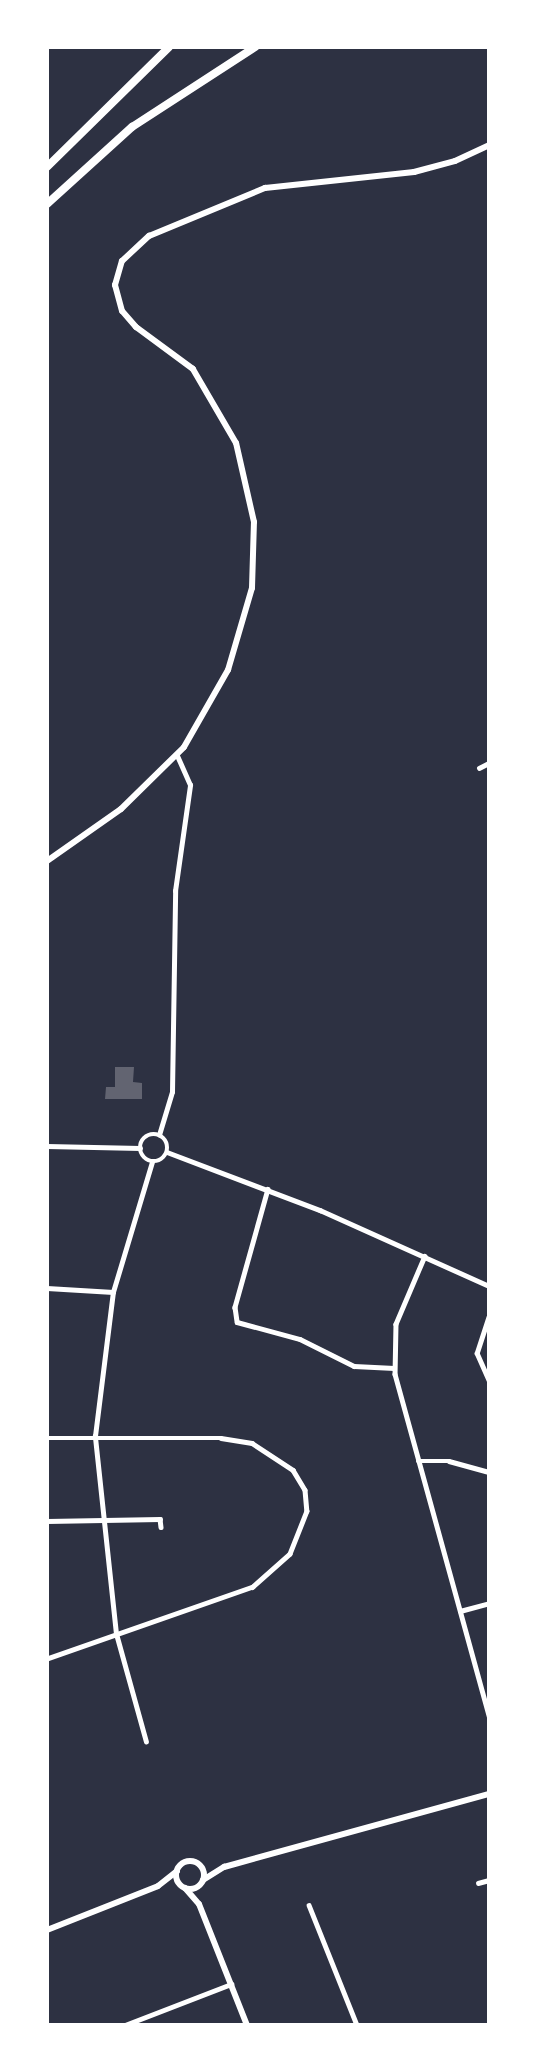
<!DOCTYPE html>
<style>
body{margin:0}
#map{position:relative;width:536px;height:2072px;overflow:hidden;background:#2d3142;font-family:"Source Sans 3",sans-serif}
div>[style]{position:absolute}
.building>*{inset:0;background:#626471}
.minor>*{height:4.5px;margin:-2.25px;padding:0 2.25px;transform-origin:2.25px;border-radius:2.25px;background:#fff}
.minor>.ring{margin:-2.25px;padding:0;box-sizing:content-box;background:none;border:4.5px solid #fff;border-radius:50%}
.tertiary>*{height:6px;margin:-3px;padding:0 3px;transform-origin:3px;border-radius:3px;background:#fff}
.tertiary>.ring{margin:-3px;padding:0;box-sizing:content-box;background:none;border:6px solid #fff;border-radius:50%}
.trunk>*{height:8px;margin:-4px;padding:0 4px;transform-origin:4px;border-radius:4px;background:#fff}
span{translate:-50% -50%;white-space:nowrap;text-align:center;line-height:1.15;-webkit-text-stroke:6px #fff;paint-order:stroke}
.frame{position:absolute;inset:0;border:49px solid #fff;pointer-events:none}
</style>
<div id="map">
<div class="building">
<div style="clip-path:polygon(115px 1067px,134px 1067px,133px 1082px,142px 1083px,142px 1099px,105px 1099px,106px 1087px,115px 1087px)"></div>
</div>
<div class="minor">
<div style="left:479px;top:768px;width:11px;rotate:-27deg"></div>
<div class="ring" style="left:140px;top:1134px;width:23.5px;height:23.5px"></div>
<div style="left:159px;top:1135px;width:45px;rotate:-73.2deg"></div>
<div style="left:172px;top:1092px;width:201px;rotate:-89.1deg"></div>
<div style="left:175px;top:891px;width:107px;rotate:-81.9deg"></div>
<div style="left:190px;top:785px;width:32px;rotate:-114deg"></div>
<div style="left:47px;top:1146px;width:93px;rotate:1.2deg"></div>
<div style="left:167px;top:1152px;width:164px;rotate:20.8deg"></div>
<div style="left:320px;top:1210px;width:185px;rotate:24.2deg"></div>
<div style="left:268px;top:1189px;width:123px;rotate:105.6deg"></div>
<div style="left:235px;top:1307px;width:15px;rotate:82deg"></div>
<div style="left:237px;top:1322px;width:65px;rotate:15.1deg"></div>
<div style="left:300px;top:1339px;width:60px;rotate:26.6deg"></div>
<div style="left:354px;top:1366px;width:40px;rotate:2.9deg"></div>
<div style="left:425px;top:1256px;width:74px;rotate:113.1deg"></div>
<div style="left:396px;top:1324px;width:50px;rotate:91.1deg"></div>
<div style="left:395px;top:1374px;width:355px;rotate:74.6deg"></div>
<div style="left:47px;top:1288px;width:66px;rotate:3.5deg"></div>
<div style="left:489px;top:1317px;width:38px;rotate:108deg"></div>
<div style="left:477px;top:1353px;width:30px;rotate:66deg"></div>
<div style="left:47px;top:1438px;width:174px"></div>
<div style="left:221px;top:1438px;width:31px;rotate:9deg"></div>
<div style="left:252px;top:1443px;width:49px;rotate:33.4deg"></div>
<div style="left:293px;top:1470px;width:23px;rotate:59deg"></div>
<div style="left:305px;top:1490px;width:21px;rotate:85deg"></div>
<div style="left:307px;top:1511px;width:46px;rotate:111.6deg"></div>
<div style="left:290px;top:1554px;width:50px;rotate:138.3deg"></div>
<div style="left:253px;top:1587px;width:218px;rotate:160.7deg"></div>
<div style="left:418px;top:1461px;width:31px"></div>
<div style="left:449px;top:1461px;width:41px;rotate:15.4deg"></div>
<div style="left:47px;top:1521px;width:113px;rotate:-1deg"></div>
<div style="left:160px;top:1519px;width:8px;rotate:83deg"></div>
<div style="left:460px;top:1611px;width:30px;rotate:-15deg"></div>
<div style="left:146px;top:1742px;width:112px;rotate:-105.5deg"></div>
<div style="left:116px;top:1634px;width:199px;rotate:-96.1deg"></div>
<div style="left:95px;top:1436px;width:145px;rotate:-82.9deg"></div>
<div style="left:113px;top:1292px;width:136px;rotate:-73.3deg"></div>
<div style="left:478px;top:1883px;width:11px;rotate:-15deg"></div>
<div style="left:309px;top:1905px;width:129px;rotate:68.2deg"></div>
<div style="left:125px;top:2025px;width:114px;rotate:-21.1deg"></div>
</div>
<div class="tertiary">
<div style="left:47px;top:861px;width:90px;rotate:-35.1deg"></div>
<div style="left:121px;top:809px;width:88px;rotate:-44.5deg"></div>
<div style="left:184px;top:747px;width:89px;rotate:-60.3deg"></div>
<div style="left:228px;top:670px;width:85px;rotate:-73.7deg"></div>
<div style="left:252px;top:588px;width:66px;rotate:-88.3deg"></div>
<div style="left:254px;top:522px;width:81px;rotate:-102.8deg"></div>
<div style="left:236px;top:443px;width:86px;rotate:-120.2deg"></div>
<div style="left:193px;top:369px;width:71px;rotate:-143.6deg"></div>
<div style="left:136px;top:327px;width:21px;rotate:-131deg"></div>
<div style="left:122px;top:311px;width:27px;rotate:-105deg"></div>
<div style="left:115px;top:285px;width:25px;rotate:-74deg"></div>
<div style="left:122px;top:261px;width:37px;rotate:-43deg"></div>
<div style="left:149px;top:236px;width:126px;rotate:-22.5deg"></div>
<div style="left:265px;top:188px;width:150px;rotate:-6.1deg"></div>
<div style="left:414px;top:172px;width:42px;rotate:-15deg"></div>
<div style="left:455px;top:161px;width:38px;rotate:-25deg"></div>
<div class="ring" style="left:176px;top:1861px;width:22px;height:22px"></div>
<div style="left:203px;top:1880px;width:25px;rotate:-32deg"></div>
<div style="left:224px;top:1867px;width:275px;rotate:-15.4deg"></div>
<div style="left:185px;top:1888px;width:21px;rotate:49deg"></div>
<div style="left:199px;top:1904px;width:130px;rotate:68.4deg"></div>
<div style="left:47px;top:1930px;width:119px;rotate:-21.6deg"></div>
<div style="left:158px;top:1886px;width:24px;rotate:-38deg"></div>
</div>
<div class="trunk">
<div style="left:47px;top:167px;width:171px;rotate:-44.5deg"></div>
<div style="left:47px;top:204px;width:115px;rotate:-42.2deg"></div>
<div style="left:132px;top:127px;width:147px;rotate:-33deg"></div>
</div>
<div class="frame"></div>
</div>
